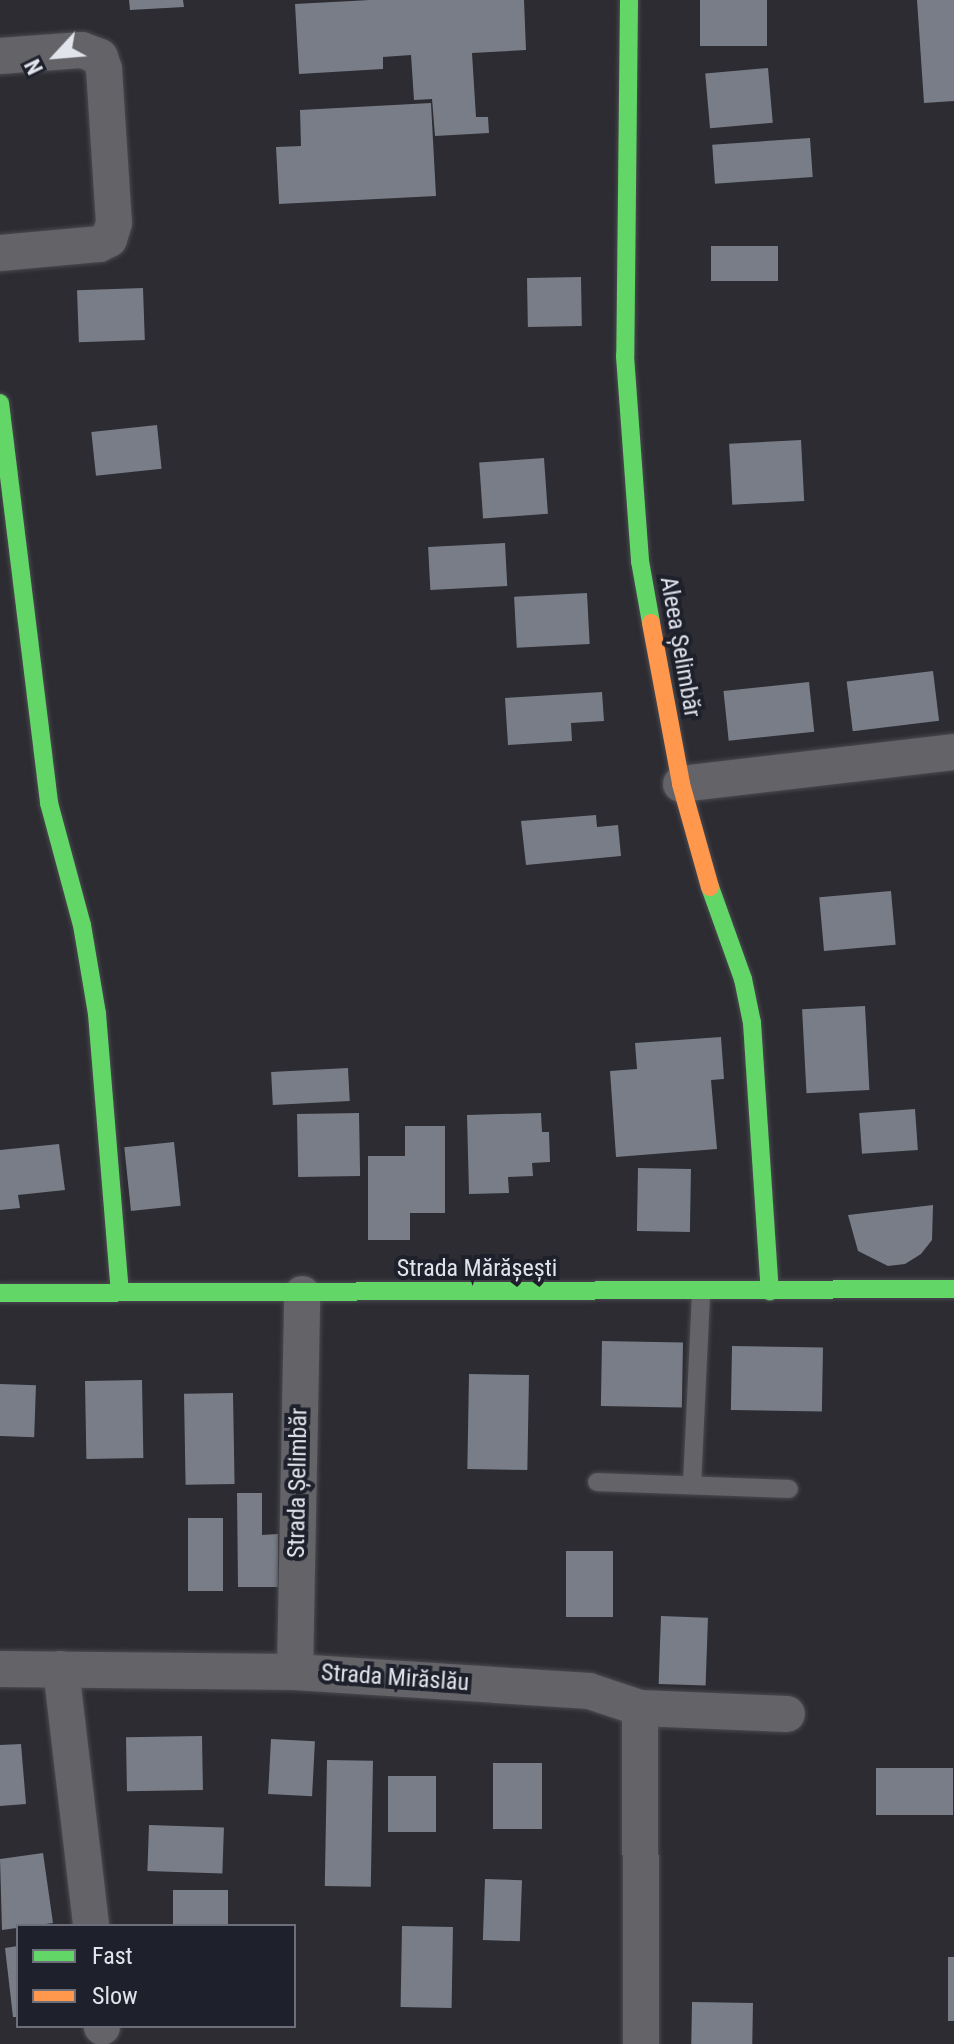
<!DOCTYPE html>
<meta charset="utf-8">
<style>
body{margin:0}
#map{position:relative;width:954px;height:2044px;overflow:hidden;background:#2c2c32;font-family:"Roboto Condensed",sans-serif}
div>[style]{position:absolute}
.building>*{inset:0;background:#787d87;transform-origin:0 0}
.roads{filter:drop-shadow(0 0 2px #4a4a50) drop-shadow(0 0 2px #4a4a50)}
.lane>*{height:18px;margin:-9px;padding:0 9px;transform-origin:9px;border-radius:9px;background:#636368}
.street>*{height:36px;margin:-18px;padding:0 18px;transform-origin:18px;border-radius:18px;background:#636368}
.fast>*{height:18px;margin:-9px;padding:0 9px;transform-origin:9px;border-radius:9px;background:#63d668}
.slow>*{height:18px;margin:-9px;padding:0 9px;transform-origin:9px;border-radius:9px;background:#ff974d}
span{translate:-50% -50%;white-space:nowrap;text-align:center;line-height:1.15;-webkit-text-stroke:8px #1e202c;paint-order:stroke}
.street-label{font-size:24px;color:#e2e4ec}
.legend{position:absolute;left:16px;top:1924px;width:280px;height:104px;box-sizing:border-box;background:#1e202c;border:2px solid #6c6e79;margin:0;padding:10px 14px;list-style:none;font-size:24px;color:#e2e4ec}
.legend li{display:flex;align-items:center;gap:16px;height:40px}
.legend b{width:40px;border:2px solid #6c6e79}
.north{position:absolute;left:16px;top:16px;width:80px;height:80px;-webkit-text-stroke:6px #1e202c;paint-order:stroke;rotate:244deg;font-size:22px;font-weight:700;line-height:32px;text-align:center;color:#e2e4ec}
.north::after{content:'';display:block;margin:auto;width:28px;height:36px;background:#e2e4ec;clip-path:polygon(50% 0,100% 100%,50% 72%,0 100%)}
</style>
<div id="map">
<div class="building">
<div style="clip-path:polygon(129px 0,183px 0,184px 7px,130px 10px)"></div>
<div style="clip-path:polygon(370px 0,524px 0,526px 50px,472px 53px,476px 117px,488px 117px,489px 133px,435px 136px,432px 99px,414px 100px,411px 55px,383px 57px,383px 69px,299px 74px,295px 4px)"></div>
<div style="left:700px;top:0;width:67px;height:46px"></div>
<div style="clip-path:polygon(917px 0,954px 0,954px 101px,924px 103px)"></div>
<div style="left:768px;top:68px;width:55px;height:63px;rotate:85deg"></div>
<div style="clip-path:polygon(431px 103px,436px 196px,279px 204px,276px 147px,301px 146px,300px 110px)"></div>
<div style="left:810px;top:138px;width:39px;height:98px;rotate:86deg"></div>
<div style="left:711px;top:246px;width:67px;height:35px"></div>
<div style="left:581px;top:277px;width:49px;height:54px;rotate:89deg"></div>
<div style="left:143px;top:288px;width:52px;height:66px;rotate:88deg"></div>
<div style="left:157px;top:425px;width:44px;height:66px;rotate:84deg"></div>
<div style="left:801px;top:440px;width:61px;height:72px;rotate:87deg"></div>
<div style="left:544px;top:458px;width:56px;height:65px;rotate:86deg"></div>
<div style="left:505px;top:543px;width:43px;height:77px;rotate:87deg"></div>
<div style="left:587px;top:593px;width:51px;height:73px;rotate:87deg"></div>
<div style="left:933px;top:671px;width:50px;height:87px;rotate:83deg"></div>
<div style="left:809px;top:682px;width:50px;height:86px;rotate:84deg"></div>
<div style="clip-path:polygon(602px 692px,604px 721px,571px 723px,572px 741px,508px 745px,505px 698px)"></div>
<div style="clip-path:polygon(596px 815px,597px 827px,618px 825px,621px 856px,526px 865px,521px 821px)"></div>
<div style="left:891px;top:891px;width:54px;height:72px;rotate:85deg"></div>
<div style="left:865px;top:1006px;width:84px;height:63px;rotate:87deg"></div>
<div style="clip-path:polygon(721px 1037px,724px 1079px,711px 1080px,717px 1149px,616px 1157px,610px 1071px,637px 1069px,635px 1043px)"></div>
<div style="left:348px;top:1068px;width:33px;height:77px;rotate:87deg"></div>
<div style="left:915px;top:1109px;width:41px;height:56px;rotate:86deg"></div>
<div style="left:359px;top:1113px;width:63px;height:62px;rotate:89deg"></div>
<div style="clip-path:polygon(541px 1113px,542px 1132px,549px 1132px,550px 1162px,532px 1163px,533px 1176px,508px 1177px,509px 1193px,469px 1194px,467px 1115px)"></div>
<div style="clip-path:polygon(405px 1126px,445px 1126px,445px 1213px,410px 1213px,410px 1240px,368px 1240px,368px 1156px,405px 1156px)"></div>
<div style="left:174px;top:1142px;width:64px;height:50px;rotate:84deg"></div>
<div style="clip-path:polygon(59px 1144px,65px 1190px,18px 1195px,20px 1208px,0 1210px,0 1150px)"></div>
<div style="left:638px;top:1168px;width:53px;height:63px;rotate:1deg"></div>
<div style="clip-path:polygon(933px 1205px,932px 1240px,921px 1254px,905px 1264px,888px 1266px,858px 1251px,848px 1215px)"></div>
<div style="left:602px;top:1341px;width:81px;height:65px;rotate:1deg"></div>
<div style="left:732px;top:1346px;width:91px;height:64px;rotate:1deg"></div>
<div style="left:469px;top:1374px;width:60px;height:95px;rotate:1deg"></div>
<div style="left:142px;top:1380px;width:78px;height:57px;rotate:89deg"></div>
<div style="left:0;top:1384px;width:36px;height:52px;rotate:2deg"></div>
<div style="left:233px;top:1393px;width:91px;height:49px;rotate:89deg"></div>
<div style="clip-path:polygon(237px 1493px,262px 1493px,262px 1535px,278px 1534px,278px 1587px,238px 1587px)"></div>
<div style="left:188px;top:1518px;width:35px;height:73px"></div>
<div style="left:566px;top:1551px;width:47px;height:66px"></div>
<div style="left:661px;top:1616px;width:47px;height:68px;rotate:2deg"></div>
<div style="left:202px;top:1736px;width:54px;height:76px;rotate:89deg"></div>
<div style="left:271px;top:1739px;width:44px;height:55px;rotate:3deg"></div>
<div style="clip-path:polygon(21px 1744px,26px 1804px,0 1806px,0 1745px)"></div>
<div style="left:327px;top:1760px;width:46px;height:126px;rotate:1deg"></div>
<div style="left:493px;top:1763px;width:49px;height:66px"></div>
<div style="left:876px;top:1768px;width:77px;height:47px"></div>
<div style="left:388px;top:1776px;width:48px;height:56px"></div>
<div style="left:149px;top:1825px;width:75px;height:46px;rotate:2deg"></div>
<div style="clip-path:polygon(43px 1853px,53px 1923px,2px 1930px,0 1859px)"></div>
<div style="left:485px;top:1879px;width:37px;height:61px;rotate:2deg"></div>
<div style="left:173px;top:1890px;width:55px;height:36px"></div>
<div style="left:402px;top:1926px;width:51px;height:81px;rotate:1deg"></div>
<div style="clip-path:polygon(18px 1946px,18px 2017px,13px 2017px,5px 1948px)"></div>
<div style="left:948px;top:1957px;width:6px;height:64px"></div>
<div style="left:692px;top:2002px;width:61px;height:42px;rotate:1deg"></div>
</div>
<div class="roads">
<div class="lane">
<div style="left:597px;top:1482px;width:192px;rotate:2.1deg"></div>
<div style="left:692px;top:1485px;width:194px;rotate:-87.3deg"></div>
</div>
<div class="street">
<div style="left:0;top:56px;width:82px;rotate:-4.2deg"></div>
<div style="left:82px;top:50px;width:19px;rotate:21deg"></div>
<div style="left:100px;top:57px;width:13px;rotate:72deg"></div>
<div style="left:104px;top:69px;width:154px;rotate:86.3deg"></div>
<div style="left:114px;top:223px;width:17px;rotate:107deg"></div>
<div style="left:109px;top:239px;width:11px;rotate:153deg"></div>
<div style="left:99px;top:244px;width:99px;rotate:174.8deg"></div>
<div style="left:681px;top:784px;width:275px;rotate:-6.7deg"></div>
<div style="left:0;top:1669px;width:295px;rotate:0.6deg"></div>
<div style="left:295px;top:1672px;width:295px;rotate:3.7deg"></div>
<div style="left:589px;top:1691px;width:54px;rotate:18.4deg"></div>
<div style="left:640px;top:1708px;width:147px;rotate:2.3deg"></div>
<div style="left:61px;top:1669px;width:259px;rotate:83.3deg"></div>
<div style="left:295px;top:1672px;width:378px;rotate:-88.9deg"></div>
<div style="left:640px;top:1708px;width:336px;rotate:89.8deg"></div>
<div style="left:102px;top:2026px;width:1px;rotate:90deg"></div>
</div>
<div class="fast">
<div style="left:629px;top:0;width:356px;rotate:90.6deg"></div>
<div style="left:625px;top:356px;width:206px;rotate:85.8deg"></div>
<div style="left:640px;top:561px;width:63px;rotate:79.9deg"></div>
<div style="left:0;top:403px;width:403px;rotate:83deg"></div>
<div style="left:49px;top:803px;width:126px;rotate:74.9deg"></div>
<div style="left:82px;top:925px;width:90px;rotate:80.4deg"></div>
<div style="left:97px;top:1014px;width:279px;rotate:85.3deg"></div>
<div style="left:710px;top:887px;width:98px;rotate:70.3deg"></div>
<div style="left:743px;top:979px;width:45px;rotate:78.4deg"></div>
<div style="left:752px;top:1023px;width:269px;rotate:86.2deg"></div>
<div style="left:0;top:1293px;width:954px;rotate:-0.24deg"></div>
</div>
<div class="slow">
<div style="left:651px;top:623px;width:164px;rotate:79.4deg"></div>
<div style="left:681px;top:784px;width:107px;rotate:74.3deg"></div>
</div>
</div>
<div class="street-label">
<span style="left:680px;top:647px;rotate:80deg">Aleea Șelimbăr</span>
<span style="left:477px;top:1269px">Strada Mărășești</span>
<span style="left:298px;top:1483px;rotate:-89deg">Strada Șelimbăr</span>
<span style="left:395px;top:1678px;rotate:4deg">Strada Mirăslău</span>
</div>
<ul class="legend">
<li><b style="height:10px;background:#63d668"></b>Fast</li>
<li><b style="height:10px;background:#ff974d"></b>Slow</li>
</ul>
<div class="north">N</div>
</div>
